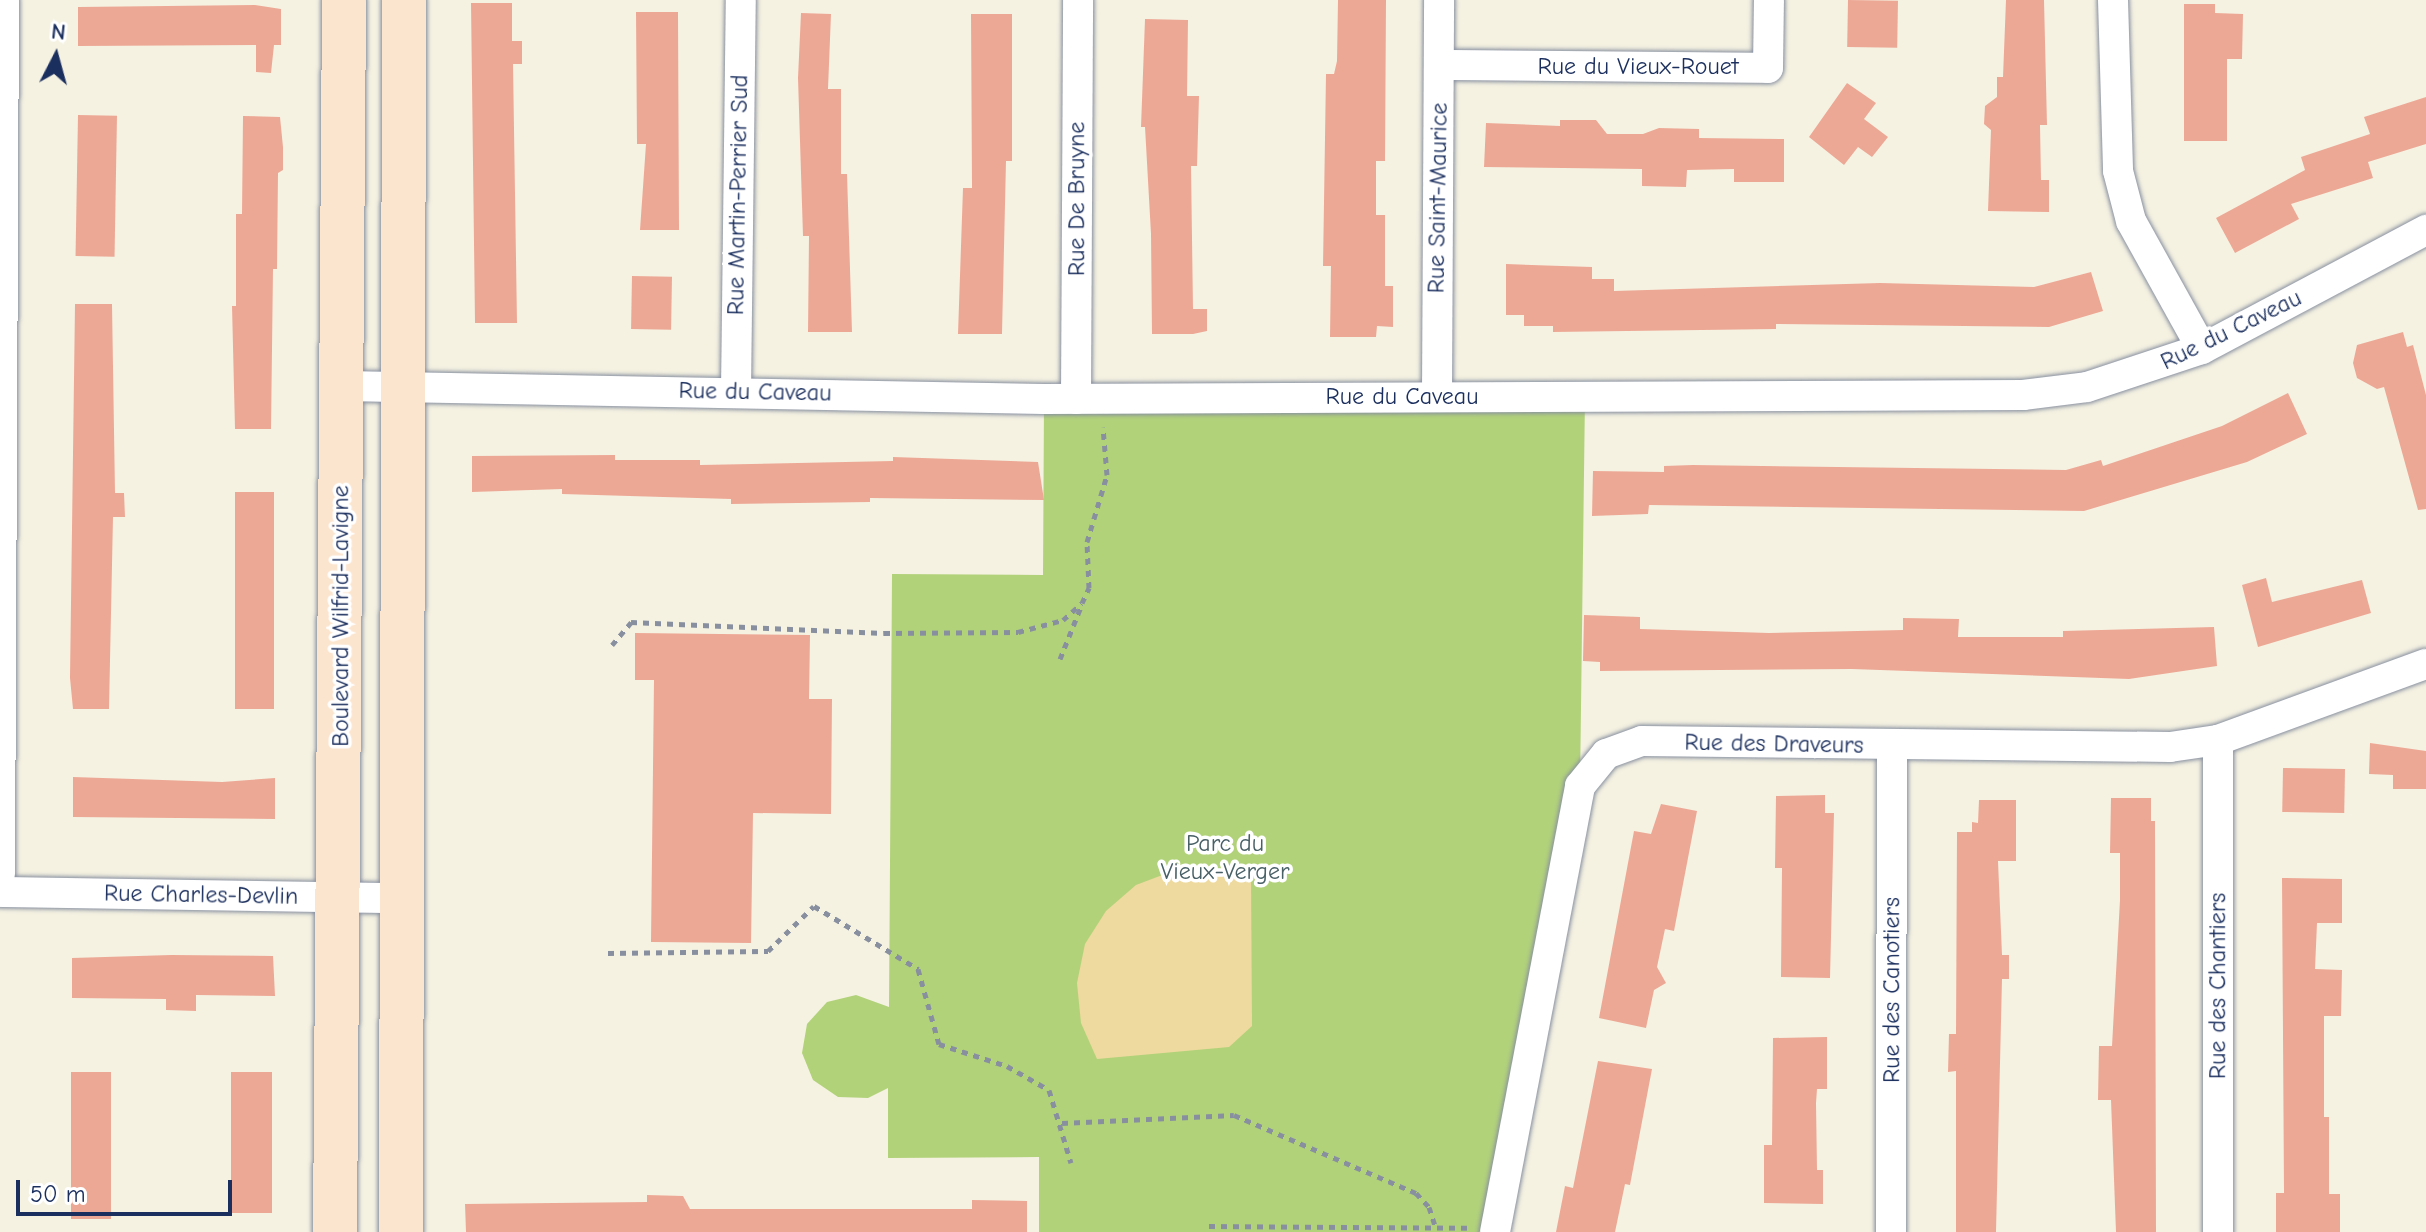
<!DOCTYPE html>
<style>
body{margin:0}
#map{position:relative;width:2426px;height:1232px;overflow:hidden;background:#f5f2e2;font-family:"Comic Neue",sans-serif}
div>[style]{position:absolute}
.green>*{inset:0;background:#b2d27a}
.sand>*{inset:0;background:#eeda9e}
.building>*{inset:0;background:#eda895;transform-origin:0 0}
.path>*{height:5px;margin-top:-2.5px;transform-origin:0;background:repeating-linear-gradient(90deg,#8890a0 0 6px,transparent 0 12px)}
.roads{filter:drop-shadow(0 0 2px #8890a0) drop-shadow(0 0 2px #8890a0)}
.minor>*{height:30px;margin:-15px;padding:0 15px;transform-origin:15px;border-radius:15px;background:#fff}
.secondary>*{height:44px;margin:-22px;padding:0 22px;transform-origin:22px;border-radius:22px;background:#fce5cf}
span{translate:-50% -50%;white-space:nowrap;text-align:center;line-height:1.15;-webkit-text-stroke:7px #fff;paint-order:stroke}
.street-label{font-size:24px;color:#1b2f5e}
.park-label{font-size:24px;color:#486066}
.north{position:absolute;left:16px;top:16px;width:80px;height:80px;-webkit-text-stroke:6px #fff;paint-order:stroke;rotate:6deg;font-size:22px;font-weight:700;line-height:32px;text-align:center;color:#1b2f5e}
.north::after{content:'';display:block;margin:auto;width:28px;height:36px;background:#1b2f5e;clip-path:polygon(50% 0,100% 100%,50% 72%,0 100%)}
.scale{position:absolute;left:16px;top:1180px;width:216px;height:36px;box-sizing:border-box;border:4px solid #1b2f5e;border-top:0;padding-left:10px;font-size:24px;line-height:28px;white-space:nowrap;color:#1b2f5e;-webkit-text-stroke:6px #fff;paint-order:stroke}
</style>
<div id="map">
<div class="green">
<div style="clip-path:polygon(1585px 396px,1580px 786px,1495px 1232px,1039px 1232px,1039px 1157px,888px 1158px,888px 1088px,868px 1098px,838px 1097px,813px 1080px,802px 1053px,807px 1024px,827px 1002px,856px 995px,889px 1007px,892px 574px,1043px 575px,1044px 399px)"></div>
</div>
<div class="sand">
<div style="clip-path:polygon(1213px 869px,1251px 880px,1252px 1026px,1229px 1047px,1097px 1059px,1081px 1023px,1077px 983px,1085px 944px,1106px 911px,1136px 885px,1173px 871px)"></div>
</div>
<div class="building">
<div style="clip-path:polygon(1338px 0,1386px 0,1385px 161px,1376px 161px,1376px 215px,1385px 215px,1385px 286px,1393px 286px,1393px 327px,1377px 326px,1376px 337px,1330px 337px,1331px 266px,1323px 266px,1326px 74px,1334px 74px,1337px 61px)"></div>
<div style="left:1848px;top:0;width:50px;height:47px;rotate:1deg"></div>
<div style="clip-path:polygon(2006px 0,2044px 0,2047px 125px,2040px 125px,2041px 180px,2049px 180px,2049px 212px,1988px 211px,1991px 130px,1984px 124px,1985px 106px,1997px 97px,1997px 77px,2003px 77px)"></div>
<div style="clip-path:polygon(471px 3px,512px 3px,512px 41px,522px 41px,522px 64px,513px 64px,517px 323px,475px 323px)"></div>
<div style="clip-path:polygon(2184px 4px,2215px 4px,2215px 13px,2243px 14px,2242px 59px,2227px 59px,2227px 141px,2184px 141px)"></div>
<div style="clip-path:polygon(255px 5px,281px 9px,281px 45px,274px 45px,271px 73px,256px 72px,256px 45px,78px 46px,78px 7px)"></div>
<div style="clip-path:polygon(636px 12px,678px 12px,679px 230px,640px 230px,646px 144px,637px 144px)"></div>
<div style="clip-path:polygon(801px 13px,831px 14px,828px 89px,841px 89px,841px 174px,847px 174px,852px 332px,808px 332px,809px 236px,803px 236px,798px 78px)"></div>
<div style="clip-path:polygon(971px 14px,1012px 14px,1012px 161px,1006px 161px,1002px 334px,958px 334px,963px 188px,972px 188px)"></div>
<div style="clip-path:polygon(1145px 19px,1188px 20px,1187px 96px,1199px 96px,1197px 166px,1191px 166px,1193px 309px,1207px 309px,1207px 331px,1193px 334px,1152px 334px,1151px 234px,1145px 127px,1141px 127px)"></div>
<div style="clip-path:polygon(1847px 83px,1876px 103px,1864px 119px,1888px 137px,1872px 157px,1858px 147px,1844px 165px,1809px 137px)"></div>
<div style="clip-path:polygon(2426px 97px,2426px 144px,2368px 162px,2373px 178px,2291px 204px,2299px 219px,2235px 253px,2216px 218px,2305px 170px,2301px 157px,2370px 134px,2364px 117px)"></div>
<div style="left:78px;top:115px;width:39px;height:141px;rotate:1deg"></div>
<div style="clip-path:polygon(243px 116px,280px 117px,283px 147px,283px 170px,278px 173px,277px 269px,273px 269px,271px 429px,235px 429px,232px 306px,236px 306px,236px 214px,242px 214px)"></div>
<div style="clip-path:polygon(1560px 120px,1596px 120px,1607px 134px,1643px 134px,1659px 128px,1699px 129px,1699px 138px,1784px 139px,1784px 182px,1734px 182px,1734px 169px,1687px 170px,1686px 187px,1642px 186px,1642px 169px,1484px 167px,1486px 123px,1560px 126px)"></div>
<div style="clip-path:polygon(1506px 264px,1592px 267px,1592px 279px,1614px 279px,1614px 291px,1880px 283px,2034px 287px,2091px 272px,2103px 311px,2049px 327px,1776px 324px,1776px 329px,1553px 332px,1553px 326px,1524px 326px,1524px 315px,1506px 315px)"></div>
<div style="left:632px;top:276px;width:40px;height:53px;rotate:1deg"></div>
<div style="clip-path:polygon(75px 304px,112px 304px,115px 493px,124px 493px,125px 517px,113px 517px,109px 709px,73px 709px,70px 678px)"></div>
<div style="clip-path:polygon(2403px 332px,2407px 347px,2413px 345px,2426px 395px,2426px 509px,2418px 510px,2384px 387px,2377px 389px,2357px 378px,2353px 363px,2357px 345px)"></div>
<div style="clip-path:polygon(2288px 393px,2307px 434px,2247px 462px,2084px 511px,1649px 505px,1648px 514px,1592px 516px,1593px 471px,1664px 472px,1664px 466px,1693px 465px,2066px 470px,2101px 460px,2103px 466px,2222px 426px)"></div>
<div style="clip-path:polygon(615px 455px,615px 460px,700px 460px,700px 465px,893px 461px,893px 457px,1038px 462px,1044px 500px,870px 498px,870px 502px,731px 504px,731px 499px,562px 494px,562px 489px,472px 492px,472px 456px)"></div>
<div style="left:235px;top:492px;width:39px;height:217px"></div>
<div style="clip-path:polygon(2266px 578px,2272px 602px,2362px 580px,2371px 613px,2258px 647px,2242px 585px)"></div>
<div style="clip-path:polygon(1584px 615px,1640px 617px,1640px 629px,1769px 633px,1903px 630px,1903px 618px,1959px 619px,1958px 637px,2063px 637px,2063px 631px,2214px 627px,2217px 666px,2129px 679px,1852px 669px,1600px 671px,1600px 662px,1583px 661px)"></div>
<div style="clip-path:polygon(635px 633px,810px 635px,809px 699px,832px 699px,831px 814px,753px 813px,751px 943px,651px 942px,654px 680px,635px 680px)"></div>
<div style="clip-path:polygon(2370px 743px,2426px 751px,2426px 789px,2393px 789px,2393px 775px,2369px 774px)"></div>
<div style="left:2345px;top:769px;width:44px;height:62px;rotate:91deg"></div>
<div style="clip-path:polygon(73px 777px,222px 782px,275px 778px,275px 819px,73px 817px)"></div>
<div style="clip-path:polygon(1825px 795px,1825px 813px,1834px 813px,1830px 978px,1781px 977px,1782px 868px,1775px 868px,1776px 796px)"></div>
<div style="clip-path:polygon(2111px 798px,2151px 798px,2151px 821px,2155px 821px,2156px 1232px,2116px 1232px,2111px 1100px,2098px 1100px,2099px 1046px,2112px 1046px,2120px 900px,2120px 853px,2110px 853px)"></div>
<div style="clip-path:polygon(1979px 800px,2016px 800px,2016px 861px,1998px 861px,2002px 955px,2009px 955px,2009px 979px,2002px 979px,1996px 1232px,1956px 1232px,1956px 1071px,1948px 1072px,1949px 1034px,1956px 1034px,1957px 832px,1972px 832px,1972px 822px,1978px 823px)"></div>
<div style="clip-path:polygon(1661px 804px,1697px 811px,1674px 931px,1665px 929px,1657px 967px,1666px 983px,1654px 990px,1646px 1028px,1599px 1018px,1634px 831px,1651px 834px)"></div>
<div style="clip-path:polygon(2282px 878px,2342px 879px,2342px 923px,2317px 923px,2315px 969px,2342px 970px,2341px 1016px,2324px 1016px,2324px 1117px,2329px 1117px,2329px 1194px,2340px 1194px,2340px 1232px,2276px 1232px,2276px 1193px,2284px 1193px)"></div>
<div style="clip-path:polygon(171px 955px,273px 956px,275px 996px,196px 995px,196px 1011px,166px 1010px,166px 999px,72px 998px,72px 958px)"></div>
<div style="clip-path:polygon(1827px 1037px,1827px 1089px,1817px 1089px,1816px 1103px,1817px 1170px,1823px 1170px,1823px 1204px,1764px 1203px,1764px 1145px,1772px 1145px,1773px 1038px)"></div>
<div style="clip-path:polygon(1598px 1061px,1652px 1069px,1630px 1185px,1625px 1184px,1615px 1232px,1556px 1232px,1565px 1186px,1573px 1188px)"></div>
<div style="left:71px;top:1072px;width:40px;height:147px"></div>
<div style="left:231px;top:1072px;width:41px;height:141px"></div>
<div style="clip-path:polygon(647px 1195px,683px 1196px,690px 1209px,972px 1209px,972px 1200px,1027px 1201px,1027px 1232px,466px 1232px,465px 1204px,647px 1202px)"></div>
</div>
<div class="path">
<div style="left:612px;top:645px;width:30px;rotate:-50deg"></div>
<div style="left:631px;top:622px;width:253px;rotate:2.5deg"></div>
<div style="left:884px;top:633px;width:134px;rotate:-0.4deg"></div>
<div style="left:1018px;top:632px;width:47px;rotate:-14.9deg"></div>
<div style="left:1063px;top:620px;width:25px;rotate:-42deg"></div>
<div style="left:1082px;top:603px;width:17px;rotate:-65deg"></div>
<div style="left:1089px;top:588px;width:46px;rotate:-92.5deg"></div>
<div style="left:1087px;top:542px;width:70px;rotate:-73.4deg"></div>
<div style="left:1107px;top:475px;width:48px;rotate:-94.8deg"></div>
<div style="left:1060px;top:659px;width:59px;rotate:-68.2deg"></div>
<div style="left:608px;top:953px;width:160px;rotate:-0.7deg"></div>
<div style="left:768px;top:951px;width:64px;rotate:-44.4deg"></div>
<div style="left:814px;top:906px;width:122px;rotate:31.2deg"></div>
<div style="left:918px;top:969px;width:78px;rotate:74.4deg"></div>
<div style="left:939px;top:1044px;width:71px;rotate:17.9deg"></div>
<div style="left:1007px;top:1066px;width:48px;rotate:29.7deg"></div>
<div style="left:1049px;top:1090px;width:76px;rotate:73.2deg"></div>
<div style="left:1062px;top:1123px;width:172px;rotate:-2.7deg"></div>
<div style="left:1234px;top:1115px;width:198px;rotate:23.2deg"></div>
<div style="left:1416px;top:1193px;width:19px;rotate:47deg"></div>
<div style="left:1429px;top:1207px;width:20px;rotate:72deg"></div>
<div style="left:1209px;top:1226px;width:258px;rotate:0.4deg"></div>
</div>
<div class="roads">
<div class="minor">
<div style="left:2113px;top:0;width:171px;rotate:88.3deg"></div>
<div style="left:2118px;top:171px;width:52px;rotate:75.4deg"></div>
<div style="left:2131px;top:221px;width:146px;rotate:61deg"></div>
<div style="left:1439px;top:65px;width:329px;rotate:0.5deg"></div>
<div style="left:1768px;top:68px;width:68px;rotate:-89.2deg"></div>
<div style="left:343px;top:386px;width:701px;rotate:1.06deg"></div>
<div style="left:1044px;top:399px;width:979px;rotate:-0.23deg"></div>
<div style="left:2023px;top:395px;width:64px;rotate:-7.1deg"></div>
<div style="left:2087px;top:387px;width:121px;rotate:-18.3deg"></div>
<div style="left:2202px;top:349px;width:254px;rotate:-28deg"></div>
<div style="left:736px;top:391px;width:391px;rotate:-89.3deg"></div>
<div style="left:1437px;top:397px;width:397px;rotate:-89.7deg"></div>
<div style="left:1076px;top:399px;width:399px;rotate:-89.7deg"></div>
<div style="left:2218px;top:740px;width:492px;rotate:90deg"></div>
<div style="left:0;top:874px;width:874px;rotate:-89.74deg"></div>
<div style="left:0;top:892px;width:401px;rotate:0.9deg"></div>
<div style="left:1495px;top:1232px;width:454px;rotate:-79.2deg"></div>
<div style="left:1580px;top:786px;width:41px;rotate:-50.9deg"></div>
<div style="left:1606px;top:754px;width:38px;rotate:-20deg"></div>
<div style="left:1642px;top:741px;width:528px;rotate:0.65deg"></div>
<div style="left:2170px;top:747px;width:49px;rotate:-8.3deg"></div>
<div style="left:2218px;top:740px;width:221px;rotate:-20.1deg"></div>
<div style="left:1891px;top:1232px;width:485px;rotate:-89.9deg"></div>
</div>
<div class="secondary">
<div style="left:335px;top:1232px;width:1232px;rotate:-89.58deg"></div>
<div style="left:401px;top:1232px;width:1232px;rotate:-89.86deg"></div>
</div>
</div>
<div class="street-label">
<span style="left:1638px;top:67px">Rue du Vieux-Rouet</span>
<span style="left:738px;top:195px;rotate:-89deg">Rue Martin-Perrier Sud</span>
<span style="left:1438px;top:198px;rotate:-89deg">Rue Saint-Maurice</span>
<span style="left:1077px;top:199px;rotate:-90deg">Rue De Bruyne</span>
<span style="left:2231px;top:330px;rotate:-26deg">Rue du Caveau</span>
<span style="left:755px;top:392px;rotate:1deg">Rue du Caveau</span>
<span style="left:1402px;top:397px">Rue du Caveau</span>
<span style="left:341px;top:616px;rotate:-90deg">Boulevard Wilfrid-Lavigne</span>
<span style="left:1774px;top:744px;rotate:1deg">Rue des Draveurs</span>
<span style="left:201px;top:895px;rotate:1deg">Rue Charles-Devlin</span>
<span style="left:2218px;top:986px;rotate:-90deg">Rue des Chantiers</span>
<span style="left:1892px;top:990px;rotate:-90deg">Rue des Canotiers</span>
</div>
<div class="park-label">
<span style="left:1225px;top:858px">Parc du<br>Vieux-Verger</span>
</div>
<div class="north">N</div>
<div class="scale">50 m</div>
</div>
